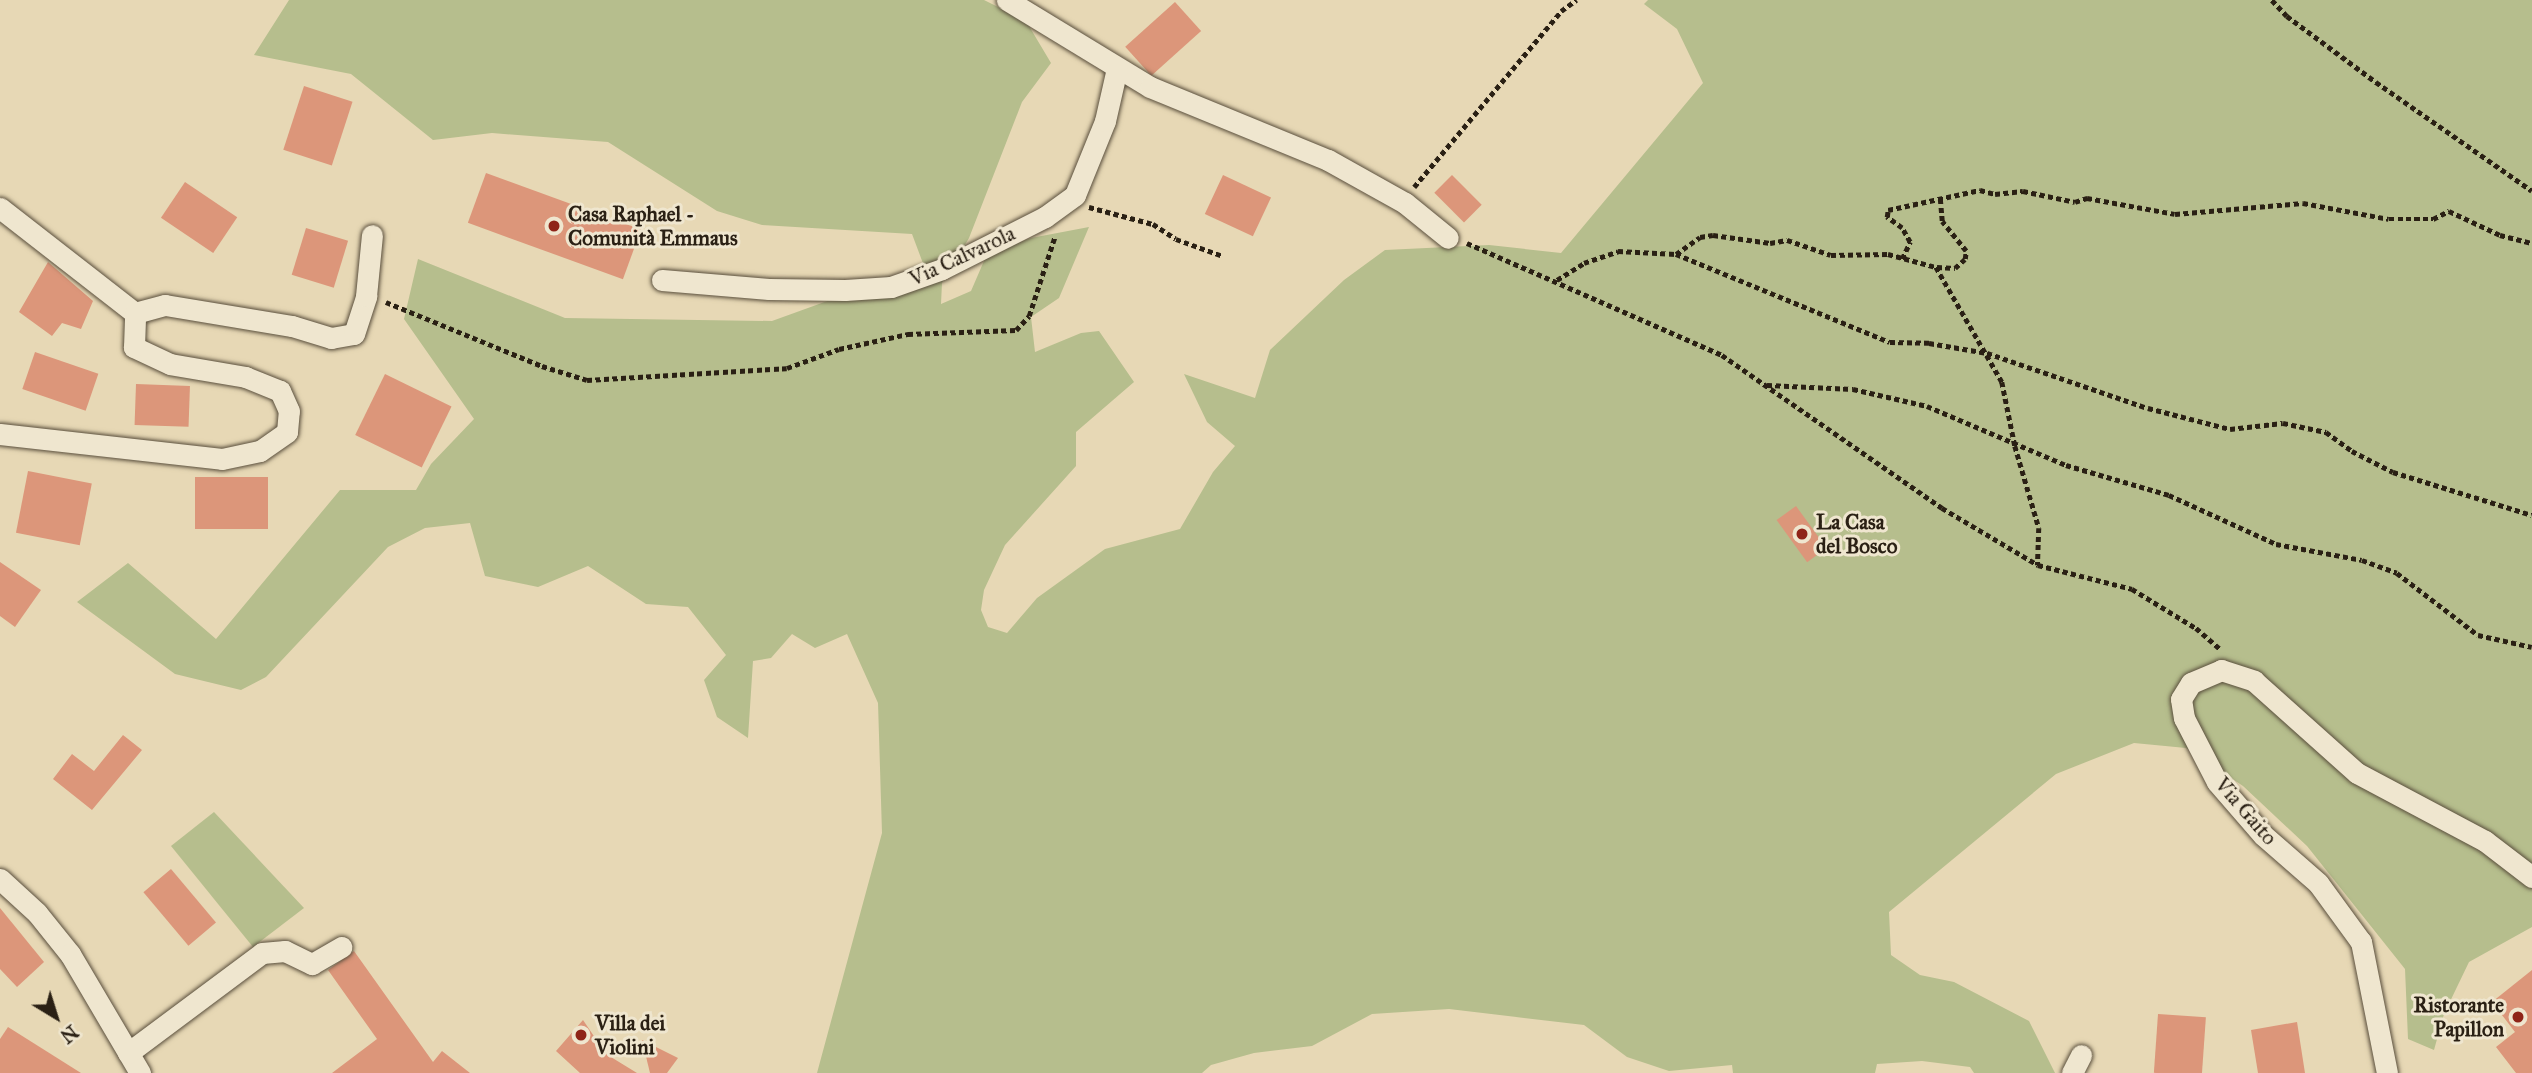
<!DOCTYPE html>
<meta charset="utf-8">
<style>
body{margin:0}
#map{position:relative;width:2532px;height:1073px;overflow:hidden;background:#e7d8b5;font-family:"IM FELL Great Primer",serif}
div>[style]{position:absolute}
.green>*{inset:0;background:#b6be8d}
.building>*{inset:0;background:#dc967a;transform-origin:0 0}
.path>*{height:4.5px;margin-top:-2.25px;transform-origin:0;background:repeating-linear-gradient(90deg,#2a2014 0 5px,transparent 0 8.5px)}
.roads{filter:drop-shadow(0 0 2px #594e3c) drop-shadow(0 0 2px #594e3c)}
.street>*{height:21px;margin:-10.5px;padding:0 10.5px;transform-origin:10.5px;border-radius:10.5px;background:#efe6cf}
.dots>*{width:19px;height:19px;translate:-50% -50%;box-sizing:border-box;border:4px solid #efe6cf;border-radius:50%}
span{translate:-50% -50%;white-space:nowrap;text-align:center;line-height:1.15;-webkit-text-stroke:6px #efe6cf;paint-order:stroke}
.poi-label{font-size:21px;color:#2a2014;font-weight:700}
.left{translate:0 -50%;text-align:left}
.right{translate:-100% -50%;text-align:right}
.street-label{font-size:21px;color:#2a2014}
.north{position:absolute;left:21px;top:982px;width:70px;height:70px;-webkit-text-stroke:5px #efe6cf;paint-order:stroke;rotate:142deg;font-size:19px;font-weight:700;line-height:28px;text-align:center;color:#2a2014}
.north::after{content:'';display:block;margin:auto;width:24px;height:32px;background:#2a2014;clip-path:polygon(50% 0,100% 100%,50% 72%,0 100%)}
</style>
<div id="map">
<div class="green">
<div style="clip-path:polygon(289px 0,984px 0,1026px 21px,1051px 63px,1022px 102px,969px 238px,942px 283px,941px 304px,971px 291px,987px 254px,1031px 238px,1089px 227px,1059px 298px,1031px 317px,1035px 352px,1081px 333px,1099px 331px,1134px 382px,1076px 432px,1076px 466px,1005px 545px,984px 590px,981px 610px,988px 627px,1007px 633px,1037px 598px,1105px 549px,1180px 529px,1213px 472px,1235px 446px,1207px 422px,1184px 374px,1255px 398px,1270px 350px,1344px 280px,1385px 250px,1489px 245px,1561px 253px,1703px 83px,1677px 29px,1644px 4px,1648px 0,2532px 0,2532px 927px,2469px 962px,2444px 1014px,2434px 1050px,2408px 1039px,2405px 969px,2307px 846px,2243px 786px,2186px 748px,2134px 743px,2056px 774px,1889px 912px,1891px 955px,1920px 975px,1954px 982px,2029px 1021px,2055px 1073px,1974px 1073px,1970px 1067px,1922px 1061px,1877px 1064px,1875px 1073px,1733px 1073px,1732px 1065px,1669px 1071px,1627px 1057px,1584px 1025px,1449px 1009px,1372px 1014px,1312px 1046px,1254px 1053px,1211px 1065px,1202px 1073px,817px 1073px,882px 833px,878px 703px,847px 634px,815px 648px,792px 634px,771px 658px,753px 661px,748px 738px,717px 717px,704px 680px,726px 655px,688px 607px,646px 604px,588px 566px,538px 587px,485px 576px,470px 523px,425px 528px,388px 547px,266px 677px,241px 690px,175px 674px,77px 602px,128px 563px,216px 639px,340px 490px,416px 490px,431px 464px,474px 419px,404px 319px,418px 259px,565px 318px,772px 321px,924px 266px,912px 234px,762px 225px,717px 211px,608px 142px,492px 133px,433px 140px,351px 74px,254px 55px)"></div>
<div style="clip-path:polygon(214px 812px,304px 908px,253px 947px,171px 846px)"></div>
</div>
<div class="building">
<div style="left:1175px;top:2px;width:39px;height:67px;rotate:48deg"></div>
<div style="left:304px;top:86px;width:51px;height:67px;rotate:18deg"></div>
<div style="left:486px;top:173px;width:165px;height:53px;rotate:20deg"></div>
<div style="left:1223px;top:175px;width:53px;height:43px;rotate:25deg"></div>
<div style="left:1452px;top:175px;width:42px;height:25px;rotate:45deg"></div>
<div style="left:185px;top:182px;width:63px;height:43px;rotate:34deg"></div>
<div style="left:306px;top:228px;width:44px;height:49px;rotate:17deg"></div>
<div style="clip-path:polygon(48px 262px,93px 301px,81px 329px,62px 323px,52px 336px,19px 312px)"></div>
<div style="left:35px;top:352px;width:67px;height:39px;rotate:19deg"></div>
<div style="left:385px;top:374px;width:74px;height:68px;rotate:26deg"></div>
<div style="left:136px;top:384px;width:54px;height:41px;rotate:2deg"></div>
<div style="left:28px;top:471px;width:65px;height:63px;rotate:11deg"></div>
<div style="left:268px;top:477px;width:52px;height:73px;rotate:90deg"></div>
<div style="left:1796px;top:506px;width:52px;height:24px;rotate:54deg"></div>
<div style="clip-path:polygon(0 562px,41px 590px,15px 627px,0 616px)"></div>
<div style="clip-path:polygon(123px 735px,142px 750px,92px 810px,53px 779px,72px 754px,94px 771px)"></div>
<div style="left:171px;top:869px;width:70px;height:36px;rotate:50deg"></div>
<div style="clip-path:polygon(0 908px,44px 962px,17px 987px,0 969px)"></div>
<div style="clip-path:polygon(354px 951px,433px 1062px,442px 1051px,470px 1073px,332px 1073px,377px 1039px,328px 970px)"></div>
<div style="clip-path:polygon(2532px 970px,2532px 1073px,2516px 1073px,2496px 1047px,2515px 1032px,2492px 1002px)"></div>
<div style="left:2158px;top:1014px;width:48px;height:59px;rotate:4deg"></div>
<div style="clip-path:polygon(583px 1020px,606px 1054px,637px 1073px,580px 1073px,556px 1051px)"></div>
<div style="clip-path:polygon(2297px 1022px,2305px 1073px,2258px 1073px,2251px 1030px)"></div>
<div style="clip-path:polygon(8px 1027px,81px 1073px,0 1073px,0 1039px)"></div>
<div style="clip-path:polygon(642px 1040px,678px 1058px,667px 1073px,650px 1073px)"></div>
</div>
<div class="path">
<div style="left:2272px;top:0;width:22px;rotate:47deg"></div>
<div style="left:2287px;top:16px;width:111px;rotate:36.6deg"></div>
<div style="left:2376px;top:82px;width:190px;rotate:34.9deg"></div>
<div style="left:1414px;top:187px;width:229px;rotate:-50.1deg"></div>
<div style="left:1561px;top:11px;width:19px;rotate:-36deg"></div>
<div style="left:1089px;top:207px;width:66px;rotate:14.9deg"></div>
<div style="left:1153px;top:224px;width:27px;rotate:33deg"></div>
<div style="left:1176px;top:239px;width:50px;rotate:19.9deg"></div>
<div style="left:1467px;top:243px;width:279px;rotate:23.7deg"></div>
<div style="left:1722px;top:355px;width:268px;rotate:34.8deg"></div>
<div style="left:1942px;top:508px;width:112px;rotate:30.7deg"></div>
<div style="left:2038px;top:565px;width:97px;rotate:14.3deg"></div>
<div style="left:2132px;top:589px;width:75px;rotate:31.4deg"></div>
<div style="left:2196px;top:628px;width:32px;rotate:41deg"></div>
<div style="left:1676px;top:254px;width:231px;rotate:22.4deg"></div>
<div style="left:1890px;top:342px;width:39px;rotate:1deg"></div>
<div style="left:1929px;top:343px;width:59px;rotate:9.8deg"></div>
<div style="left:1987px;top:353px;width:170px;rotate:18.9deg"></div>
<div style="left:2148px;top:408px;width:85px;rotate:14.4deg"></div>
<div style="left:2230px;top:429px;width:53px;rotate:-6.5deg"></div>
<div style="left:2283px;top:423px;width:44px;rotate:11.8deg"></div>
<div style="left:2326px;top:432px;width:32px;rotate:36deg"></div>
<div style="left:2352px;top:451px;width:46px;rotate:27.1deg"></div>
<div style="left:2393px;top:472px;width:145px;rotate:17.2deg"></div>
<div style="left:1902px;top:259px;width:19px;rotate:-65deg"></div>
<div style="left:1910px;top:242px;width:16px;rotate:-120deg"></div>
<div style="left:1902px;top:228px;width:19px;rotate:-144deg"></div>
<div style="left:1887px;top:217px;width:7px;rotate:-82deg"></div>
<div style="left:1888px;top:210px;width:94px;rotate:-12.3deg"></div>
<div style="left:1980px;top:190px;width:16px;rotate:15deg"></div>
<div style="left:1995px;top:194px;width:28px;rotate:-6deg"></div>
<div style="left:2023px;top:191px;width:53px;rotate:11.9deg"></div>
<div style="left:2075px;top:202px;width:13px;rotate:-18deg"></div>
<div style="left:2087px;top:198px;width:89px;rotate:10.3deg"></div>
<div style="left:2175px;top:214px;width:128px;rotate:-4.9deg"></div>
<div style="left:2303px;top:203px;width:87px;rotate:10.5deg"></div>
<div style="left:2389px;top:219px;width:44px"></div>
<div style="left:2433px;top:219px;width:18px;rotate:-27deg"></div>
<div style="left:2449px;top:211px;width:56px;rotate:25.2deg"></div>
<div style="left:2500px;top:235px;width:33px;rotate:14deg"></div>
<div style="left:1937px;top:267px;width:18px;rotate:3deg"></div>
<div style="left:1955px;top:268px;width:13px;rotate:-42deg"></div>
<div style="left:1965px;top:259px;width:8px;rotate:-83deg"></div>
<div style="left:1966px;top:251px;width:38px;rotate:-129deg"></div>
<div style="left:1942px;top:221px;width:23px;rotate:-95deg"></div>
<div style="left:1557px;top:280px;width:32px;rotate:-32deg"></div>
<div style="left:1584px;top:263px;width:36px;rotate:-19deg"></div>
<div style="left:1618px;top:251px;width:58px;rotate:3deg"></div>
<div style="left:1676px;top:254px;width:29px;rotate:-35deg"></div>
<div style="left:1700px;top:237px;width:13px;rotate:-9deg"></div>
<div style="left:1713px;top:235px;width:58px;rotate:8deg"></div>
<div style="left:1770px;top:243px;width:17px;rotate:-10deg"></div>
<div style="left:1787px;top:240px;width:46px;rotate:18.8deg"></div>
<div style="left:1831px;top:255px;width:57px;rotate:-1deg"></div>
<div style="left:1888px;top:254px;width:50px;rotate:15.2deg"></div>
<div style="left:1936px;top:267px;width:133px;rotate:60.1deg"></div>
<div style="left:2002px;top:382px;width:65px;rotate:78.5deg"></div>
<div style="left:2015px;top:446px;width:85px;rotate:73.7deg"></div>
<div style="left:2039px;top:528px;width:37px;rotate:92deg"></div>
<div style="left:386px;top:302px;width:169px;rotate:22.3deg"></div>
<div style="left:542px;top:366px;width:47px;rotate:17.3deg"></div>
<div style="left:587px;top:380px;width:200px;rotate:-3.4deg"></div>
<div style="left:787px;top:368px;width:55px;rotate:-20.1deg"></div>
<div style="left:839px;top:349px;width:71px;rotate:-12.3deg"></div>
<div style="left:908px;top:334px;width:108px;rotate:-2.1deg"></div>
<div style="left:1016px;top:330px;width:19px;rotate:-47deg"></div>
<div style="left:1029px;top:316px;width:84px;rotate:-72deg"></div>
<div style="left:1767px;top:385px;width:86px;rotate:2.7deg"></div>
<div style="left:1853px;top:389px;width:76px;rotate:12.9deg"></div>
<div style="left:1927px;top:406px;width:151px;rotate:23deg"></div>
<div style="left:2066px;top:465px;width:107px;rotate:16.2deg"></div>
<div style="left:2169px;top:495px;width:118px;rotate:24.6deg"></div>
<div style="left:2276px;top:544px;width:87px;rotate:10.5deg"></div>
<div style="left:2362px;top:560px;width:37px;rotate:20deg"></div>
<div style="left:2397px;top:573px;width:102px;rotate:37.4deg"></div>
<div style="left:2478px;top:635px;width:55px;rotate:12.5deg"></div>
</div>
<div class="roads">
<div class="street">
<div style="left:1007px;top:0;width:167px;rotate:31.3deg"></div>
<div style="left:1150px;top:87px;width:192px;rotate:22.3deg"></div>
<div style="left:1328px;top:160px;width:88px;rotate:29.2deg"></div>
<div style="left:1405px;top:203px;width:55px;rotate:39.1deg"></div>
<div style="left:0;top:208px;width:171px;rotate:37.9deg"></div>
<div style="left:662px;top:280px;width:107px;rotate:4.8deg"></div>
<div style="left:769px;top:289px;width:76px;rotate:0.8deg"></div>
<div style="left:845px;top:290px;width:46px;rotate:-3.7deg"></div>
<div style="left:891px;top:287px;width:54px;rotate:-19.4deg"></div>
<div style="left:942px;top:269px;width:115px;rotate:-26.8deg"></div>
<div style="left:1045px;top:217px;width:37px;rotate:-36deg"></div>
<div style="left:1075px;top:195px;width:80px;rotate:-67.9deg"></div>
<div style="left:1105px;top:121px;width:54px;rotate:-77.2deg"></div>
<div style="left:0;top:434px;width:223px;rotate:6.4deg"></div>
<div style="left:222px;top:459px;width:39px;rotate:-12deg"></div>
<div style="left:260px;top:451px;width:33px;rotate:-35deg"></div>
<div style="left:287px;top:432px;width:21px;rotate:-85deg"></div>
<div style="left:289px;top:411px;width:22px;rotate:-114deg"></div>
<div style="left:280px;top:391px;width:37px;rotate:-158deg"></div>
<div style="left:246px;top:377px;width:77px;rotate:-170.3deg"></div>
<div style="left:170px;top:364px;width:40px;rotate:-155deg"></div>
<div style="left:134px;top:347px;width:34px;rotate:-88deg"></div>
<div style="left:135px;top:313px;width:31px;rotate:-15deg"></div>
<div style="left:165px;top:305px;width:129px;rotate:9.4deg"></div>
<div style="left:292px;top:326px;width:41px;rotate:17.1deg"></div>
<div style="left:331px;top:338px;width:23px;rotate:-10deg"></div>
<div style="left:354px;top:334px;width:40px;rotate:-72deg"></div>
<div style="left:366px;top:296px;width:61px;rotate:-84.4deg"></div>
<div style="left:0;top:879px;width:50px;rotate:42.6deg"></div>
<div style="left:37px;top:913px;width:53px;rotate:51.2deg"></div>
<div style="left:70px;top:954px;width:138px;rotate:59.5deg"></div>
<div style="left:128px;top:1053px;width:167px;rotate:-36.7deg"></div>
<div style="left:262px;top:953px;width:23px;rotate:-5deg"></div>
<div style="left:285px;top:951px;width:30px;rotate:26deg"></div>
<div style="left:312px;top:964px;width:34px;rotate:-30deg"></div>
<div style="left:2072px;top:1073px;width:20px;rotate:-63deg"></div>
<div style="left:2387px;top:1073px;width:134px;rotate:-101.2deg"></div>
<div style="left:2361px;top:942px;width:73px;rotate:-126.1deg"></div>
<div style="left:2318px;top:883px;width:73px;rotate:-138.9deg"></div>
<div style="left:2263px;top:835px;width:70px;rotate:-131deg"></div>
<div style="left:2217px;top:782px;width:72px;rotate:-117.3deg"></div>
<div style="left:2184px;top:718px;width:19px;rotate:-99deg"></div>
<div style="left:2181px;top:699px;width:19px;rotate:-58deg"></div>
<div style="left:2191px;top:683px;width:33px;rotate:-23deg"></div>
<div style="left:2221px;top:670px;width:35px;rotate:18deg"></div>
<div style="left:2254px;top:681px;width:138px;rotate:41.8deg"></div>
<div style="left:2357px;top:773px;width:145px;rotate:28deg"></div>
<div style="left:2485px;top:841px;width:59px;rotate:37.5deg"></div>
</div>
</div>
<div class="dots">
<div style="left:554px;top:226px;background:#8f2418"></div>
<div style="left:1802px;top:534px;background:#8f2418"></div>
<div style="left:2518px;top:1017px;background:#8f2418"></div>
<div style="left:581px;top:1035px;background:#8f2418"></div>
</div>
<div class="poi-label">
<span class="left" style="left:568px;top:226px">Casa Raphael -<br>Comunità Emmaus</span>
<span class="left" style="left:1816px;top:534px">La Casa<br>del Bosco</span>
<span class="right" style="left:2504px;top:1017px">Ristorante<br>Papillon</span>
<span class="left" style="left:595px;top:1035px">Villa dei<br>Violini</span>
</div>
<div class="street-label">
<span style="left:962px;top:256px;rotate:-25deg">Via Calvarola</span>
<span style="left:2246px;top:811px;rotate:49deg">Via Gaito</span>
</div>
<div class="north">N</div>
</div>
